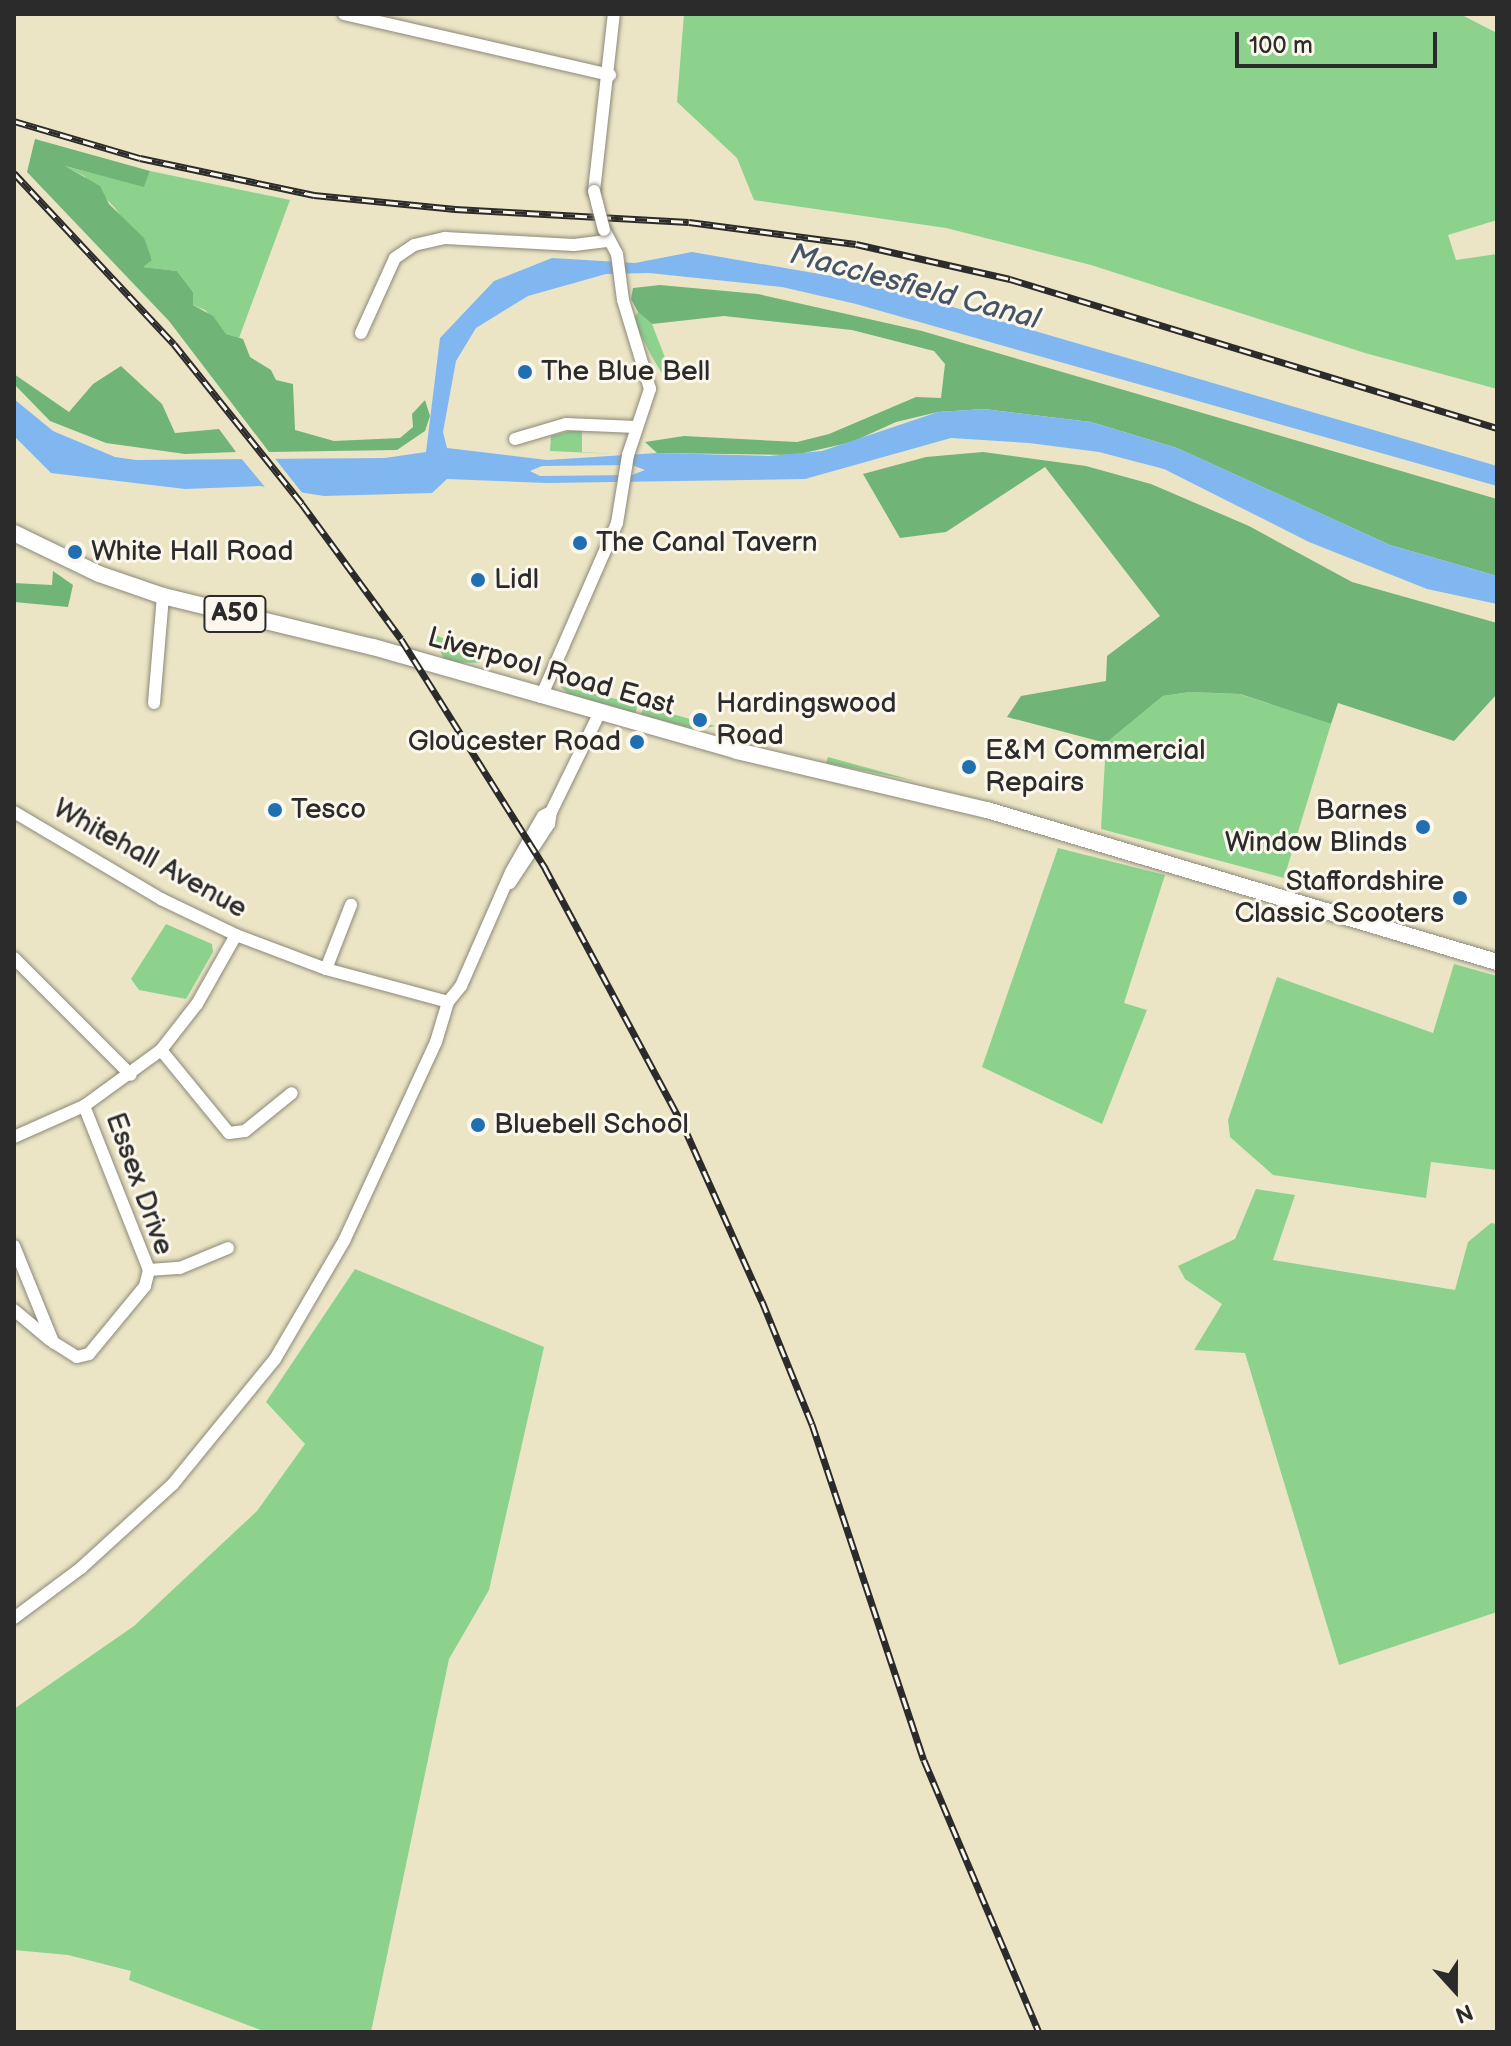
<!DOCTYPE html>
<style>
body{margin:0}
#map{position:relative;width:1511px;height:2046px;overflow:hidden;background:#ebe5c6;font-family:"Balsamiq Sans",sans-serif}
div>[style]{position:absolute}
.green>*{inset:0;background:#8cd28d}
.forest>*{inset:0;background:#71b478}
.water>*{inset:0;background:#81b7f0}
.pier>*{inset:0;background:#ebe5c6}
.roads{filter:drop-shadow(0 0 2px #8b8878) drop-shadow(0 0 2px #8b8878)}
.minor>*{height:12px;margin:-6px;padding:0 6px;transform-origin:6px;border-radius:6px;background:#fff}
.major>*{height:16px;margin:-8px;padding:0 8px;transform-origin:8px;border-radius:8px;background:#fff}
.rail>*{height:7px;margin-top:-3.5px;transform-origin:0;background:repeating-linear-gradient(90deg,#fbf7ec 0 12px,#2b2b2b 0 24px);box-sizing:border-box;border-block:2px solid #2b2b2b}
.bridges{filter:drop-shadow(0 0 2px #8b8878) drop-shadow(0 0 2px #8b8878)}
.minor-bridge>*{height:12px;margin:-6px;padding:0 6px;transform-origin:6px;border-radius:6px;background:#fff}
.dots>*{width:22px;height:22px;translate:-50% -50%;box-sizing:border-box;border:4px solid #fbf7ec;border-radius:50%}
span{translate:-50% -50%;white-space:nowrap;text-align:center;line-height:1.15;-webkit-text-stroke:6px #fbf7ec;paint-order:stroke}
.shield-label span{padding:2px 6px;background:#fbf7ec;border:2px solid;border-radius:6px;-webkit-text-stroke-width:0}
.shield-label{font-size:26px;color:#2b2b2b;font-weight:700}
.poi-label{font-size:28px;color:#2b2b2b}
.left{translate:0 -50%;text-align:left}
.right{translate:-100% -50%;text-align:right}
.street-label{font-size:28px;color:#2b2b2b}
.water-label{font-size:30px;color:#455566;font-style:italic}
.frame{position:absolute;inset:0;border:16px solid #2b2b2b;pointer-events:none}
.north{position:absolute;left:1415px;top:1950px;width:80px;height:80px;-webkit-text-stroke:6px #fbf7ec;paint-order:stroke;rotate:159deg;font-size:22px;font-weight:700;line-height:32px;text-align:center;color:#2b2b2b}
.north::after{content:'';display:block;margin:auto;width:28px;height:36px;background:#2b2b2b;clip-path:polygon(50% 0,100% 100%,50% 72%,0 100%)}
.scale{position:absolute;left:1235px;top:32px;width:202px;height:36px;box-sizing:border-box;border:4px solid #2b2b2b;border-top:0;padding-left:10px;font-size:24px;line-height:28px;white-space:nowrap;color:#2b2b2b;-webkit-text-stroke:6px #fbf7ec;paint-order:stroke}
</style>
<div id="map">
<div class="green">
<div style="clip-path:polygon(684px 14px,1460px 14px,1497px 33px,1497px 220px,1448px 235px,1456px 260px,1497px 254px,1497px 389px,1365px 353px,1091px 265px,946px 228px,754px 200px,737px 158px,677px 102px)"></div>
<div style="clip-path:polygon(64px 166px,144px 186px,150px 171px,290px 200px,239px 338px,226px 334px,205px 310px,193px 305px,193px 292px,177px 271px,142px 267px,152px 259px,115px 208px,84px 176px)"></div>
<div style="clip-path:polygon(638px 312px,652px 324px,674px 381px,666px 380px,652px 357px,633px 320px)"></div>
<div style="clip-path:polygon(582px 428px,582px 452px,614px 454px,550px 451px,551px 436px)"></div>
<div style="clip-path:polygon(430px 633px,466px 647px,471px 643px,481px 651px,480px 663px,446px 662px)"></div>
<div style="clip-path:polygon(560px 686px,638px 704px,635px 714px,568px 694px)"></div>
<div style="clip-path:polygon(1190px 692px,1239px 694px,1331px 724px,1284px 878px,1101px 829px,1106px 743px,1163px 696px)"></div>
<div style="clip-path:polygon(644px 706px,715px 726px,698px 730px,641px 715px)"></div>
<div style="clip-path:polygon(828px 757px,915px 781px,826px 763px)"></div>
<div style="clip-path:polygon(1058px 848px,1165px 875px,1124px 1003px,1147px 1010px,1102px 1124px,982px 1067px)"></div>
<div style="clip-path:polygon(166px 924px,212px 944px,213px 952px,186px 999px,139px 990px,131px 979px)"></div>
<div style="clip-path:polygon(1454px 964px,1497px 976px,1497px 1170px,1431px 1162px,1426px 1198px,1273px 1175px,1230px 1137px,1228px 1120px,1277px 977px,1433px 1033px)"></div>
<div style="clip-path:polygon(1256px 1189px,1295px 1195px,1273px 1260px,1455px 1290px,1468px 1242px,1491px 1223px,1497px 1224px,1497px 1612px,1339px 1665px,1245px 1353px,1194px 1350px,1222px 1304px,1185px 1279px,1178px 1266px,1235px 1239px)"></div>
<div style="clip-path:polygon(355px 1269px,544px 1347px,489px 1590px,449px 1659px,371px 2032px,266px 2032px,129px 1980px,131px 1971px,68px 1955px,14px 1950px,14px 1709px,134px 1626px,257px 1511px,305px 1444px,266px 1402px)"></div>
</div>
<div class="forest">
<div style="clip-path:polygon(35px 139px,150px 171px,144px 187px,65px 166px,100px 186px,109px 204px,144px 238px,152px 260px,143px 267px,177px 271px,193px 292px,193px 305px,213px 316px,226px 334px,243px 339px,250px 357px,271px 370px,276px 380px,293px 384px,295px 430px,334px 441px,400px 438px,413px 427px,412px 414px,425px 400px,430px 416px,425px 431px,397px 450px,269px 452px,169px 321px,27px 172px)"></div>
<div style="clip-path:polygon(660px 285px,758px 294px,922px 331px,1497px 499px,1497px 576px,1390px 545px,1177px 448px,1091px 422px,984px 409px,938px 412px,896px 422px,852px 442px,795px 455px,657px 453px,645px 442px,684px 436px,797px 442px,829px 434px,916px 397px,941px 398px,945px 364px,934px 351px,852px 330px,724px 316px,652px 324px,638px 312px,631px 299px,633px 288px)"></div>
<div style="clip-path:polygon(121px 366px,162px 404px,175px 433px,219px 429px,236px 452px,185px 454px,106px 443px,50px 421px,14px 384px,14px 374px,69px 412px,93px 384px)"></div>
<div style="clip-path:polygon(983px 452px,1086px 466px,1151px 484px,1249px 526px,1352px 582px,1497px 623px,1497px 694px,1454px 741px,1338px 703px,1331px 724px,1240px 694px,1190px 692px,1163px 696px,1106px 743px,1007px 717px,1021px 696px,1106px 681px,1107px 656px,1160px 616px,1045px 467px,946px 532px,900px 538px,863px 474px,926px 457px)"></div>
<div style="clip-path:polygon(53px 571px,73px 585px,68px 607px,14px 602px,14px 583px,52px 585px)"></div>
</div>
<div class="water">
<div style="clip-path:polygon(evenodd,692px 252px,837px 277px,932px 301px,1497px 466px,1497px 486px,856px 304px,782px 287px,649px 273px,606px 274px,528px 296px,476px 328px,456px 361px,443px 432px,447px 448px,547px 460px,657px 453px,769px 456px,822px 451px,938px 412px,984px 409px,1091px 422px,1177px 448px,1390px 545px,1497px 576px,1497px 604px,1427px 589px,1309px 542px,1164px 469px,1099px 452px,1029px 443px,951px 438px,805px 479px,546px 483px,447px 479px,432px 493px,324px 496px,260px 486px,185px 489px,51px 473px,14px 436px,14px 399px,53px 431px,115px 457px,136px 460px,385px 458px,426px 452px,440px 338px,494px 281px,552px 258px,635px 263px,692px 252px,632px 465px,645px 470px,632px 475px,540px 476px,530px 471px,542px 466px,632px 465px)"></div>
</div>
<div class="pier">
<div style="clip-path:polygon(273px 456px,307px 499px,269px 492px,241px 458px)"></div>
</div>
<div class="roads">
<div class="minor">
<div style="left:344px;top:14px;width:273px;rotate:12.9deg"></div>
<div style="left:594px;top:191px;width:178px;rotate:-83.6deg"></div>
<div style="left:361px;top:333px;width:82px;rotate:-65.6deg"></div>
<div style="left:395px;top:258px;width:23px;rotate:-34deg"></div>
<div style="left:414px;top:245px;width:32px;rotate:-13deg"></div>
<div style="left:445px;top:238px;width:129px;rotate:3.1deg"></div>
<div style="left:574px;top:245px;width:33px;rotate:-7deg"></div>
<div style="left:515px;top:439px;width:53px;rotate:-16.4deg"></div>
<div style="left:566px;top:424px;width:70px;rotate:2.5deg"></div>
<div style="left:541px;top:697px;width:190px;rotate:-66.4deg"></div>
<div style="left:617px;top:523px;width:69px;rotate:-80.8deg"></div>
<div style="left:628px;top:455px;width:70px;rotate:-71.6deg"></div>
<div style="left:650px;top:389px;width:93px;rotate:-106.9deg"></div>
<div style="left:623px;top:300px;width:46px;rotate:-97.4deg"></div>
<div style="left:617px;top:254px;width:27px;rotate:-118deg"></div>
<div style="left:154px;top:703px;width:107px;rotate:-85.2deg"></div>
<div style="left:14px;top:812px;width:171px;rotate:30.6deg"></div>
<div style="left:161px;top:899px;width:83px;rotate:25.6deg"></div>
<div style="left:236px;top:935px;width:96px;rotate:20.7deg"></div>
<div style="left:326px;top:969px;width:126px;rotate:15.1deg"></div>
<div style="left:510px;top:883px;width:71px;rotate:-56.5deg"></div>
<div style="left:549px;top:824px;width:12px;rotate:-81deg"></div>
<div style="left:551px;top:812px;width:109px;rotate:-63.9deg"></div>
<div style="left:14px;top:958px;width:165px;rotate:45deg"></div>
<div style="left:326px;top:969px;width:69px;rotate:-68.7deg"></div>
<div style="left:161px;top:1050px;width:107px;rotate:50.7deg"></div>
<div style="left:229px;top:1133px;width:16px;rotate:-7deg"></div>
<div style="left:245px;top:1131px;width:60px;rotate:-39deg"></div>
<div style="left:14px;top:1137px;width:77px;rotate:-23.9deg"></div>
<div style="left:84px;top:1106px;width:95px;rotate:-36deg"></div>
<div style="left:161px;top:1050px;width:58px;rotate:-52deg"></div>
<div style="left:197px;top:1004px;width:79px;rotate:-60.5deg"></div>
<div style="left:14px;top:1246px;width:104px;rotate:67.9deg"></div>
<div style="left:53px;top:1342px;width:28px;rotate:32deg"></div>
<div style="left:77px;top:1357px;width:12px;rotate:-14deg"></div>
<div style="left:89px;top:1354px;width:88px;rotate:-50.5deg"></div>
<div style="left:145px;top:1286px;width:16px;rotate:-76deg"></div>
<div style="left:149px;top:1270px;width:176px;rotate:-111.6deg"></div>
<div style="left:149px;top:1270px;width:31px;rotate:-4deg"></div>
<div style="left:180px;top:1268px;width:52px;rotate:-22.6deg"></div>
<div style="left:14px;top:1310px;width:47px;rotate:39.8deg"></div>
<div style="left:14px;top:1618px;width:84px;rotate:-36.7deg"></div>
<div style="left:81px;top:1568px;width:125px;rotate:-42.4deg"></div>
<div style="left:173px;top:1484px;width:161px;rotate:-50.8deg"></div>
<div style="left:275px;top:1359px;width:137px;rotate:-59.7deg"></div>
<div style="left:344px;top:1241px;width:219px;rotate:-65.2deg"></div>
<div style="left:436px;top:1042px;width:42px;rotate:-73.3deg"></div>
<div style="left:448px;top:1002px;width:21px;rotate:-51deg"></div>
<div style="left:461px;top:986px;width:124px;rotate:-66.3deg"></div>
<div style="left:511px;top:872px;width:64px;rotate:-60.3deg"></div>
<div style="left:543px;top:816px;width:9px;rotate:-27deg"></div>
</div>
<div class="major">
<div style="left:14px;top:533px;width:94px;rotate:25.8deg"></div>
<div style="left:99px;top:574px;width:68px;rotate:19deg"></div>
<div style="left:163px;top:596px;width:216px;rotate:13.7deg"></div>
<div style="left:373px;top:647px;width:379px;rotate:15.9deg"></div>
<div style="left:737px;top:751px;width:257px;rotate:13.3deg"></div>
<div style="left:987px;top:810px;width:532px;rotate:16.6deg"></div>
</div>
</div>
<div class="rail">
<div style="left:14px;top:121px;width:131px;rotate:16.4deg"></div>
<div style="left:140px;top:158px;width:178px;rotate:12deg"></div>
<div style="left:314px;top:195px;width:142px;rotate:5.7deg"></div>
<div style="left:455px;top:209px;width:234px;rotate:3.2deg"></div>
<div style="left:689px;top:222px;width:168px;rotate:7.5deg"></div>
<div style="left:856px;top:244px;width:158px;rotate:12.8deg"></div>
<div style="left:1010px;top:279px;width:509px;rotate:17.01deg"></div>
<div style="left:14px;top:173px;width:234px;rotate:46.9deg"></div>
<div style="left:174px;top:344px;width:205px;rotate:51.3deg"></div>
<div style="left:302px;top:504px;width:167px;rotate:53.7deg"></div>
<div style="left:401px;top:639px;width:271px;rotate:57.8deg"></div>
<div style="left:545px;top:868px;width:294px;rotate:61.8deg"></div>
<div style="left:684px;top:1127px;width:191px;rotate:65.9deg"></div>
<div style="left:762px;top:1301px;width:133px;rotate:67.9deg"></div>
<div style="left:812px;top:1424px;width:354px;rotate:71.6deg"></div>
<div style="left:924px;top:1760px;width:295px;rotate:67.1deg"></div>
</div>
<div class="bridges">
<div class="minor-bridge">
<div style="left:594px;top:191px;width:40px;rotate:75.6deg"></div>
</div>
</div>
<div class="dots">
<div style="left:525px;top:372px;background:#1f6fb2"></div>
<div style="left:580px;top:543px;background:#1f6fb2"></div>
<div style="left:75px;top:552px;background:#1f6fb2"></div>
<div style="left:478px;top:580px;background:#1f6fb2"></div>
<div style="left:700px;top:720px;background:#1f6fb2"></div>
<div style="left:637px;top:742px;background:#1f6fb2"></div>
<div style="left:969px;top:767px;background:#1f6fb2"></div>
<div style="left:275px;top:810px;background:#1f6fb2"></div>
<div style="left:1423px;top:827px;background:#1f6fb2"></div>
<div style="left:1460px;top:898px;background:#1f6fb2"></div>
<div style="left:478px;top:1125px;background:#1f6fb2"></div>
</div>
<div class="shield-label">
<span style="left:235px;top:614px">A50</span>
</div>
<div class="poi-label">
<span class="left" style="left:541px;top:372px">The Blue Bell</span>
<span class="left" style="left:596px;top:543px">The Canal Tavern</span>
<span class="left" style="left:91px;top:552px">White Hall Road</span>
<span class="left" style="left:494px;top:580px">Lidl</span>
<span class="left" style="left:716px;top:720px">Hardingswood<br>Road</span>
<span class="right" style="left:621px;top:742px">Gloucester Road</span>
<span class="left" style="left:985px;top:767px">E&amp;M Commercial<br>Repairs</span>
<span class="left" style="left:291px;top:810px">Tesco</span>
<span class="right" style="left:1407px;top:827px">Barnes<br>Window Blinds</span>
<span class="right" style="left:1444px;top:898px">Staffordshire<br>Classic Scooters</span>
<span class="left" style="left:494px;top:1125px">Bluebell School</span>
</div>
<div class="street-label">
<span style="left:551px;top:672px;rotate:16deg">Liverpool Road East</span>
<span style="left:150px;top:859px;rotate:29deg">Whitehall Avenue</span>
<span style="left:139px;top:1184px;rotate:70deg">Essex Drive</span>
</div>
<div class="water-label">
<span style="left:915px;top:287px;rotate:15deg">Macclesfield Canal</span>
</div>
<div class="frame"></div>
<div class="north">N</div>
<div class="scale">100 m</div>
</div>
